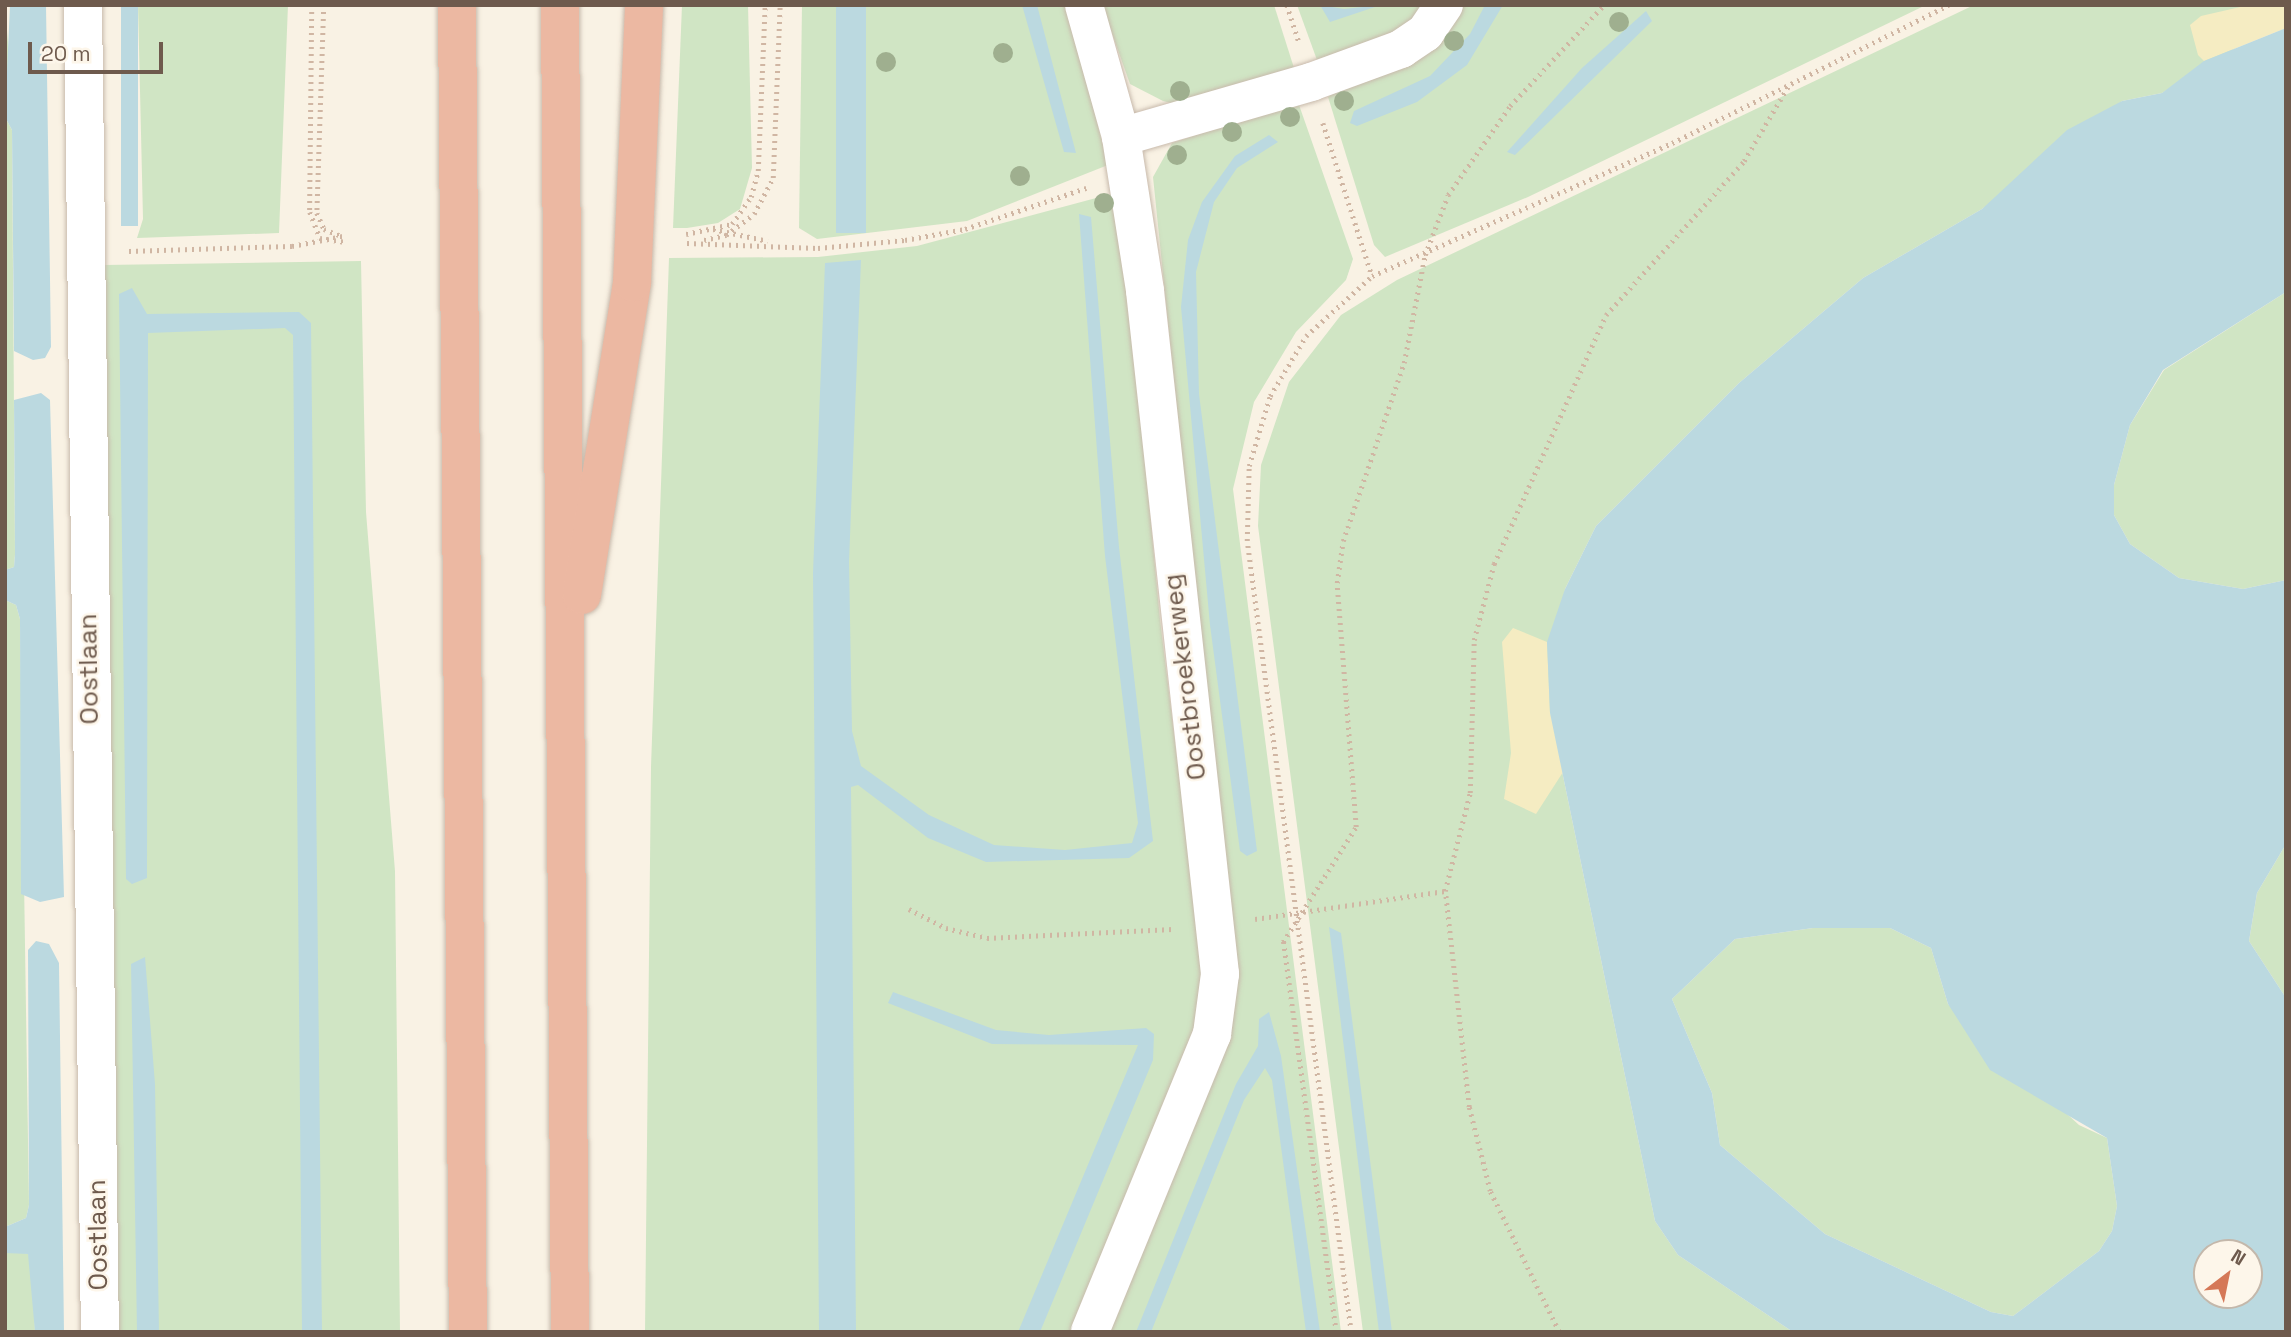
<!DOCTYPE html>
<style>
body{margin:0}
#map{position:relative;width:2291px;height:1337px;overflow:hidden;background:#f9f2e4;font-family:"Space Grotesk",sans-serif}
div>[style]{position:absolute}
.green>*{inset:0;background:#d0e5c4}
.sand>*{inset:0;background:#f5ecc2}
.water>*{inset:0;background:#bbd9e0;transform-origin:0 0}
.path>*{height:4.5px;margin-top:-2.25px;transform-origin:0;background:repeating-linear-gradient(90deg,#d0b6a3 0 2px,transparent 0 7px)}
.roads{filter:drop-shadow(0 0 2px #c8baac) drop-shadow(0 0 2px #c8baac)}
.minor>*{height:38px;margin:-19px;padding:0 19px;transform-origin:19px;border-radius:19px;background:#fff}
.highway>*{height:38px;margin:-19px;padding:0 19px;transform-origin:19px;border-radius:19px;background:#ecb8a2}
.trees>*{width:20px;height:20px;margin:-10px;border-radius:50%;background:#9faf8f}
span{translate:-50% -50%;white-space:nowrap;text-align:center;line-height:1.15;-webkit-text-stroke:5px #fdf6ea;paint-order:stroke}
.street-label{font-size:26px;color:#6e5a4d}
.frame{position:absolute;inset:0;border:7px solid #6e5a4d;pointer-events:none}
.north{position:absolute;left:2193px;top:1239px;width:70px;height:70px;box-sizing:border-box;background:#fdf6ea;border:2px solid #c4b8ab;border-radius:50%;rotate:32deg;font-size:19px;font-weight:700;line-height:28px;text-align:center;color:#6e5a4d}
.north::after{content:'';display:block;margin:auto;width:24px;height:32px;background:#d57857;clip-path:polygon(50% 0,100% 100%,50% 72%,0 100%)}
.scale{position:absolute;left:28px;top:42px;width:135px;height:32px;box-sizing:border-box;border:4px solid #6e5a4d;border-top:0;padding-left:9px;font-size:21px;line-height:24px;white-space:nowrap;color:#6e5a4d;-webkit-text-stroke:5px #fdf6ea;paint-order:stroke}
</style>
<div id="map">
<div class="green">
<div style="clip-path:polygon(5px 5px,10px 67px,5px 81px)"></div>
<div style="clip-path:polygon(138px 5px,288px 5px,279px 233px,137px 238px,143px 219px)"></div>
<div style="clip-path:polygon(682px 5px,748px 5px,752px 168px,740px 209px,718px 223px,687px 228px,673px 228px)"></div>
<div style="clip-path:polygon(802px 5px,1067px 5px,1108px 165px,967px 221px,817px 239px,799px 228px)"></div>
<div style="clip-path:polygon(1102px 5px,1274px 5px,1294px 68px,1175px 104px,1163px 101px,1130px 84px)"></div>
<div style="clip-path:polygon(1297px 5px,1427px 5px,1402px 30px,1317px 60px)"></div>
<div style="clip-path:polygon(1461px 5px,1926px 5px,1528px 197px,1385px 257px,1374px 245px,1328px 97px)"></div>
<div style="clip-path:polygon(1974px 5px,2286px 5px,2286px 28px,2250px 39px,2162px 93px,2122px 101px,1982px 209px,1863px 278px,1739px 383px,1596px 526px,1565px 589px,1550px 713px,1655px 1221px,1678px 1255px,1793px 1332px,1363px 1332px,1258px 526px,1261px 465px,1289px 382px,1341px 315px,1397px 280px)"></div>
<div style="clip-path:polygon(1298px 102px,1353px 259px,1346px 280px,1296px 332px,1254px 402px,1233px 489px,1341px 1332px,1109px 1332px,1229px 1031px,1237px 992px,1153px 177px,1172px 143px)"></div>
<div style="clip-path:polygon(5px 117px,12px 130px,15px 554px,14px 567px,5px 570px)"></div>
<div style="clip-path:polygon(1111px 194px,1131px 312px,1160px 620px,1202px 961px,1198px 1018px,1073px 1332px,645px 1332px,651px 767px,669px 258px,818px 257px,917px 246px)"></div>
<div style="clip-path:polygon(361px 261px,366px 512px,395px 871px,400px 1332px,113px 1332px,104px 265px)"></div>
<div style="clip-path:polygon(2286px 292px,2286px 580px,2243px 589px,2179px 578px,2130px 544px,2114px 515px,2114px 485px,2130px 425px,2164px 370px)"></div>
<div style="clip-path:polygon(5px 600px,16px 605px,20px 619px,29px 1205px,26px 1218px,5px 1227px)"></div>
<div style="clip-path:polygon(2286px 844px,2286px 998px,2249px 941px,2257px 893px)"></div>
<div style="clip-path:polygon(1813px 928px,1890px 928px,1931px 948px,1948px 1004px,2079px 1125px,2107px 1138px,2117px 1206px,2112px 1231px,2099px 1251px,2013px 1316px,1991px 1312px,1825px 1234px,1720px 1145px,1712px 1093px,1672px 999px,1735px 939px)"></div>
<div style="clip-path:polygon(16px 1251px,28px 1254px,33px 1267px,35px 1332px,5px 1332px,5px 1253px)"></div>
</div>
<div class="sand">
<div style="clip-path:polygon(2249px 5px,2286px 5px,2286px 28px,2204px 61px,2198px 55px,2190px 25px,2201px 16px)"></div>
<div style="clip-path:polygon(1513px 628px,1547px 642px,1550px 713px,1565px 769px,1536px 814px,1504px 799px,1511px 753px,1502px 642px)"></div>
</div>
<div class="water">
<div style="clip-path:polygon(10px 5px,46px 5px,51px 347px,45px 358px,33px 360px,14px 351px,12px 130px,5px 117px)"></div>
<div style="left:121px;top:5px;width:17px;height:221px"></div>
<div style="left:836px;top:5px;width:30px;height:228px"></div>
<div style="clip-path:polygon(1022px 5px,1037px 5px,1076px 153px,1064px 152px)"></div>
<div style="clip-path:polygon(1320px 5px,1344px 9px,1381px 5px,1330px 22px)"></div>
<div style="clip-path:polygon(1485px 5px,1503px 5px,1467px 65px,1417px 102px,1357px 126px,1350px 123px,1354px 111px,1430px 76px,1470px 34px)"></div>
<div style="clip-path:polygon(1646px 11px,1652px 21px,1515px 155px,1507px 152px,1582px 68px)"></div>
<div style="clip-path:polygon(evenodd,2286px 28px,2286px 292px,2163px 370px,2130px 425px,2114px 485px,2114px 515px,2130px 544px,2179px 578px,2243px 589px,2286px 580px,2286px 844px,2257px 893px,2249px 941px,2286px 998px,2286px 1332px,1793px 1332px,1678px 1255px,1655px 1221px,1550px 713px,1547px 642px,1565px 589px,1596px 526px,1739px 383px,1863px 278px,1982px 209px,2067px 130px,2122px 101px,2162px 93px,2204px 61px,2286px 28px,1813px 928px,1890px 928px,1931px 948px,1948px 1004px,1990px 1070px,2107px 1138px,2117px 1206px,2112px 1231px,2099px 1251px,2013px 1316px,1991px 1312px,1825px 1234px,1720px 1145px,1712px 1093px,1672px 999px,1735px 939px,1813px 928px,2286px 28px,2207px 1253px,2249px 1253px,2249px 1295px,2207px 1295px,2207px 1253px)"></div>
<div style="clip-path:polygon(1269px 135px,1278px 142px,1237px 168px,1214px 202px,1196px 272px,1199px 394px,1257px 851px,1247px 856px,1240px 851px,1210px 625px,1181px 307px,1188px 240px,1202px 202px,1235px 156px)"></div>
<div style="clip-path:polygon(1079px 214px,1091px 217px,1119px 547px,1153px 841px,1129px 858px,986px 862px,928px 838px,858px 785px,851px 787px,856px 1332px,819px 1332px,813px 573px,825px 263px,861px 260px,849px 562px,852px 731px,861px 766px,929px 815px,994px 845px,1065px 850px,1132px 843px,1138px 823px,1105px 556px)"></div>
<div style="clip-path:polygon(132px 288px,147px 314px,299px 312px,311px 323px,322px 1332px,302px 1332px,293px 335px,285px 328px,148px 333px,147px 878px,132px 884px,126px 879px,119px 294px)"></div>
<div style="clip-path:polygon(41px 393px,50px 400px,64px 897px,40px 902px,21px 894px,20px 619px,16px 605px,5px 600px,5px 570px,14px 567px,15px 554px,14px 400px)"></div>
<div style="clip-path:polygon(1329px 927px,1341px 933px,1392px 1332px,1379px 1332px)"></div>
<div style="clip-path:polygon(36px 941px,49px 944px,59px 963px,64px 1332px,35px 1332px,28px 1254px,5px 1253px,5px 1227px,26px 1218px,29px 1205px,28px 950px)"></div>
<div style="clip-path:polygon(145px 957px,155px 1084px,159px 1332px,137px 1332px,131px 964px)"></div>
<div style="clip-path:polygon(893px 992px,996px 1030px,1049px 1035px,1146px 1028px,1154px 1034px,1153px 1060px,1040px 1332px,1018px 1332px,1138px 1045px,992px 1044px,888px 1003px)"></div>
<div style="clip-path:polygon(1269px 1012px,1281px 1056px,1320px 1332px,1306px 1332px,1272px 1080px,1265px 1068px,1244px 1100px,1151px 1332px,1136px 1332px,1236px 1084px,1258px 1046px,1259px 1019px)"></div>
</div>
<div class="path">
<div style="left:312px;top:5px;width:207px;rotate:90.6deg"></div>
<div style="left:310px;top:212px;width:28px;rotate:69deg"></div>
<div style="left:320px;top:238px;width:24px;rotate:9deg"></div>
<div style="left:324px;top:5px;width:208px;rotate:91.9deg"></div>
<div style="left:317px;top:213px;width:17px;rotate:66deg"></div>
<div style="left:324px;top:229px;width:18px;rotate:22deg"></div>
<div style="left:1287px;top:5px;width:38px;rotate:72deg"></div>
<div style="left:1323px;top:123px;width:161px;rotate:72.2deg"></div>
<div style="left:713px;top:229px;width:56px;rotate:12.3deg"></div>
<div style="left:686px;top:234px;width:47px;rotate:-12.3deg"></div>
<div style="left:732px;top:224px;width:33px;rotate:-55deg"></div>
<div style="left:751px;top:197px;width:27px;rotate:-75deg"></div>
<div style="left:758px;top:171px;width:166px;rotate:-87.6deg"></div>
<div style="left:704px;top:240px;width:23px;rotate:-13deg"></div>
<div style="left:726px;top:235px;width:35px;rotate:-37deg"></div>
<div style="left:754px;top:214px;width:41px;rotate:-62.2deg"></div>
<div style="left:773px;top:178px;width:173px;rotate:-87.7deg"></div>
<div style="left:687px;top:243px;width:131px;rotate:2.2deg"></div>
<div style="left:818px;top:248px;width:87px;rotate:-5.3deg"></div>
<div style="left:905px;top:240px;width:61px;rotate:-10.4deg"></div>
<div style="left:965px;top:229px;width:128px;rotate:-18.7deg"></div>
<div style="left:129px;top:251px;width:163px;rotate:-1.8deg"></div>
<div style="left:292px;top:246px;width:52px;rotate:-11.1deg"></div>
<div style="left:909px;top:909px;width:42px;rotate:27.2deg"></div>
<div style="left:946px;top:928px;width:42px;rotate:13.7deg"></div>
<div style="left:987px;top:938px;width:186px;rotate:-2.8deg"></div>
<div style="left:1255px;top:919px;width:192px;rotate:-8.4deg"></div>
<div style="left:1336px;top:1332px;width:394px;rotate:-97.7deg"></div>
<div style="left:1283px;top:942px;width:136px;rotate:-57.6deg"></div>
<div style="left:1356px;top:827px;width:245px;rotate:-94.5deg"></div>
<div style="left:1337px;top:583px;width:42px;rotate:-81.9deg"></div>
<div style="left:1343px;top:541px;width:188px;rotate:-71.1deg"></div>
<div style="left:1404px;top:363px;width:110px;rotate:-79deg"></div>
<div style="left:1425px;top:255px;width:64px;rotate:-69deg"></div>
<div style="left:1448px;top:195px;width:108px;rotate:-55.1deg"></div>
<div style="left:1510px;top:106px;width:138px;rotate:-47.1deg"></div>
<div style="left:1351px;top:1332px;width:798px;rotate:-97.49deg"></div>
<div style="left:1247px;top:541px;width:75px;rotate:-88.5deg"></div>
<div style="left:1249px;top:466px;width:73px;rotate:-73.3deg"></div>
<div style="left:1270px;top:396px;width:70px;rotate:-59deg"></div>
<div style="left:1306px;top:336px;width:89px;rotate:-42.3deg"></div>
<div style="left:1372px;top:276px;width:328px;rotate:-23.9deg"></div>
<div style="left:1672px;top:143px;width:309px;rotate:-26.5deg"></div>
<div style="left:1559px;top:1332px;width:157px;rotate:-116.1deg"></div>
<div style="left:1490px;top:1191px;width:87px;rotate:-104deg"></div>
<div style="left:1469px;top:1107px;width:217px;rotate:-96.3deg"></div>
<div style="left:1445px;top:891px;width:101px;rotate:-75.7deg"></div>
<div style="left:1470px;top:793px;width:153px;rotate:-88.5deg"></div>
<div style="left:1474px;top:640px;width:79px;rotate:-75.3deg"></div>
<div style="left:1494px;top:564px;width:273px;rotate:-65.8deg"></div>
<div style="left:1606px;top:315px;width:207px;rotate:-48.1deg"></div>
<div style="left:1744px;top:161px;width:88px;rotate:-59.4deg"></div>
</div>
<div class="roads">
<div class="minor">
<div style="left:83px;top:5px;width:1327px;rotate:89.27deg"></div>
<div style="left:1084px;top:5px;width:137px;rotate:74.3deg"></div>
<div style="left:1121px;top:137px;width:156px;rotate:81.1deg"></div>
<div style="left:1145px;top:291px;width:687px;rotate:83.73deg"></div>
<div style="left:1220px;top:974px;width:61px;rotate:97.6deg"></div>
<div style="left:1212px;top:1034px;width:322px;rotate:112.3deg"></div>
<div style="left:1121px;top:137px;width:198px;rotate:-16.1deg"></div>
<div style="left:1311px;top:82px;width:96px;rotate:-20.1deg"></div>
<div style="left:1401px;top:49px;width:29px;rotate:-34deg"></div>
<div style="left:1425px;top:33px;width:34px;rotate:-56deg"></div>
</div>
<div class="highway">
<div style="left:457px;top:5px;width:1327px;rotate:89.53deg"></div>
<div style="left:560px;top:5px;width:1327px;rotate:89.57deg"></div>
<div style="left:582px;top:595px;width:317px;rotate:-80.9deg"></div>
<div style="left:632px;top:282px;width:277px;rotate:-87.5deg"></div>
</div>
</div>
<div class="trees">
<div style="left:1619px;top:22px"></div>
<div style="left:1454px;top:41px"></div>
<div style="left:1003px;top:53px"></div>
<div style="left:886px;top:62px"></div>
<div style="left:1180px;top:91px"></div>
<div style="left:1344px;top:101px"></div>
<div style="left:1290px;top:117px"></div>
<div style="left:1232px;top:132px"></div>
<div style="left:1177px;top:155px"></div>
<div style="left:1020px;top:176px"></div>
<div style="left:1104px;top:203px"></div>
</div>
<div class="street-label">
<span style="left:89px;top:669px;rotate:-91deg">Oostlaan</span>
<span style="left:1185px;top:677px;rotate:-97deg">Oostbroekerweg</span>
<span style="left:98px;top:1235px;rotate:-91deg">Oostlaan</span>
</div>
<div class="frame"></div>
<div class="north">N</div>
<div class="scale">20 m</div>
</div>
